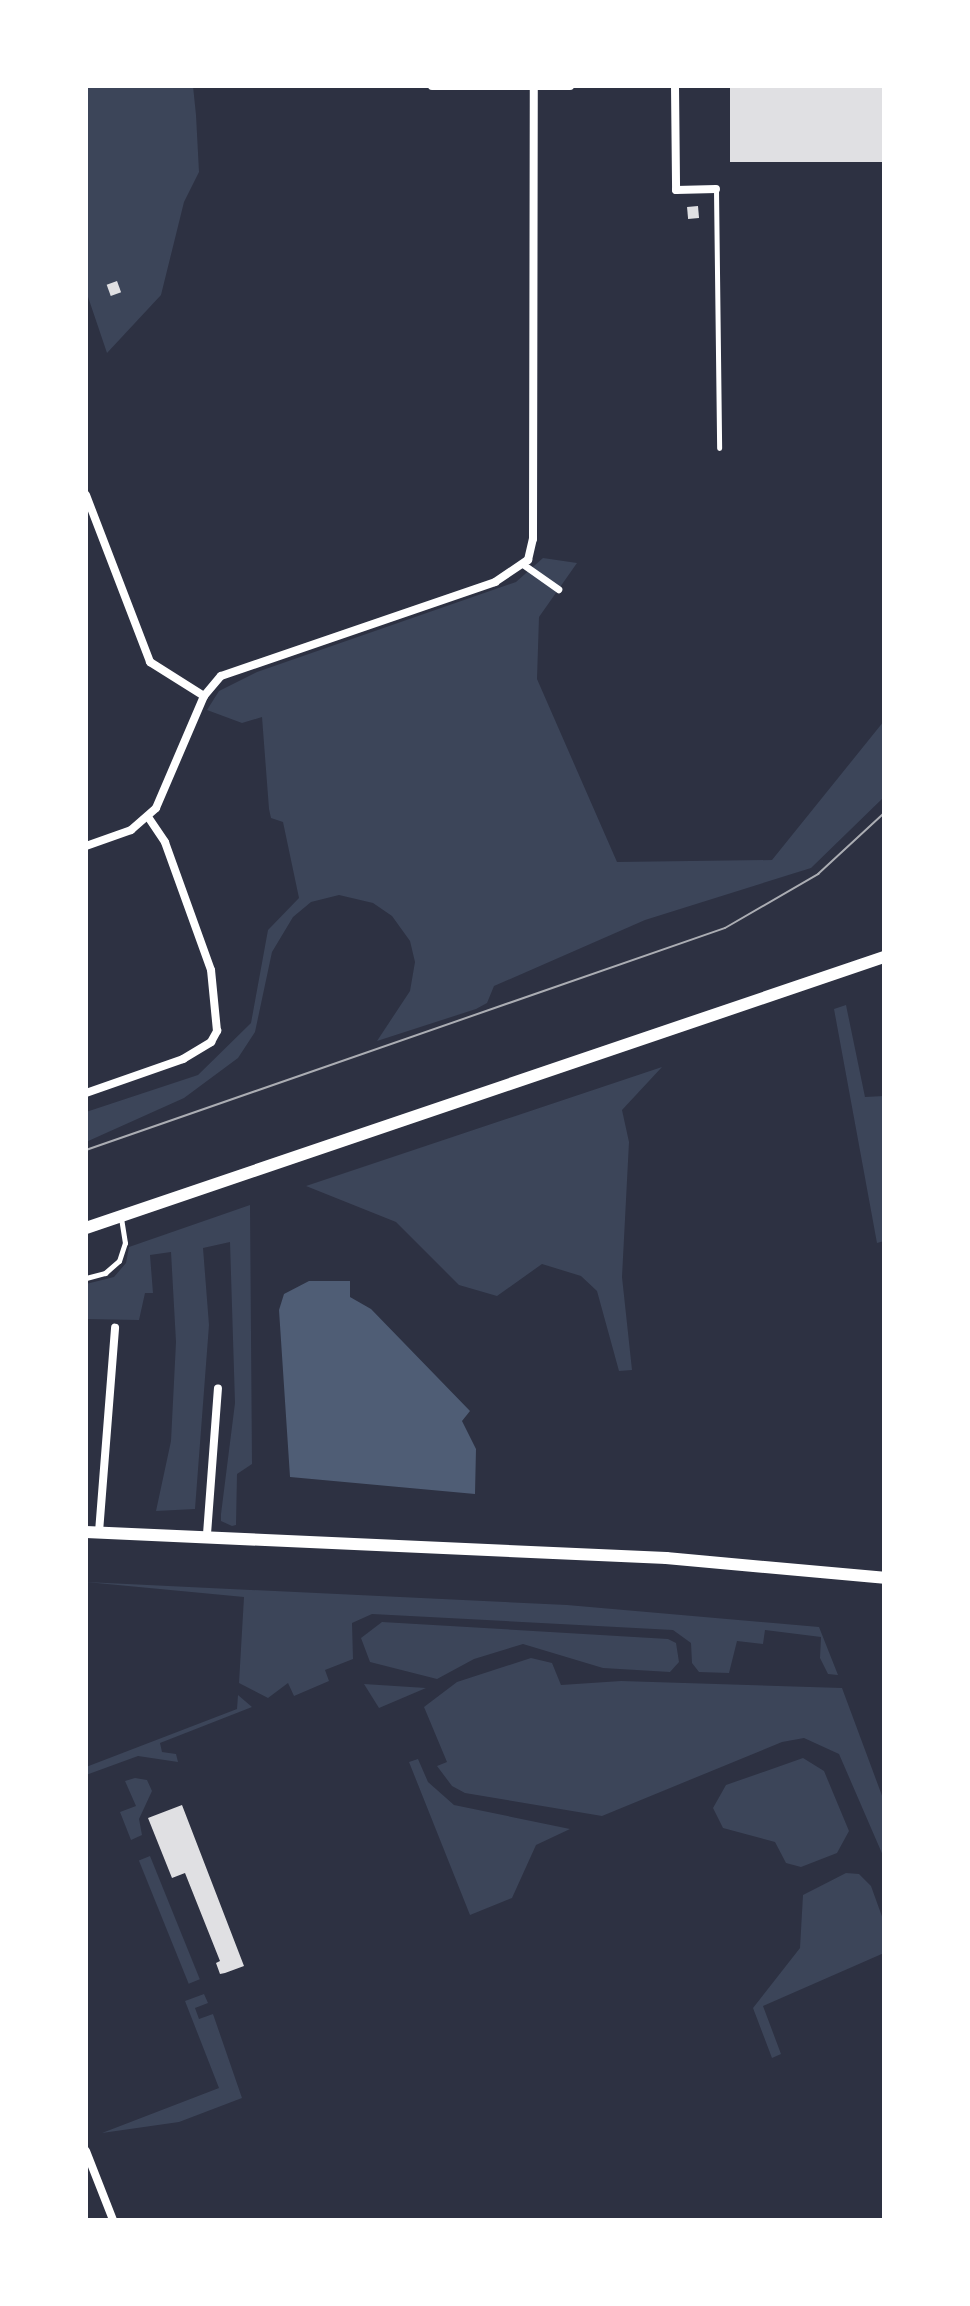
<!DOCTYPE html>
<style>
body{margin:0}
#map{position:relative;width:970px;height:2306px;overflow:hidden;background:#2d3142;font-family:Spectral,serif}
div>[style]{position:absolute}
.green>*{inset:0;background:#3c4559;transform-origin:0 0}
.water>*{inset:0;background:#4f5d75}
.building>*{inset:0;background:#e0e0e3;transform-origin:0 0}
.service>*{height:5px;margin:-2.5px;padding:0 2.5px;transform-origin:2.5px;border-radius:2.5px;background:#fff}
.pedestrian>*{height:7px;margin:-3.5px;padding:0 3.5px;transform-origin:3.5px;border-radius:3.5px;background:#fff}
.minor>*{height:8px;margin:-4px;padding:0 4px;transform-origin:4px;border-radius:4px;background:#fff}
.tertiary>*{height:12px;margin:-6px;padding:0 6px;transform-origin:6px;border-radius:6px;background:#fff}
.tram>*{height:2px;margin:-1px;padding:0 1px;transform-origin:1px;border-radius:1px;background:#abadb3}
span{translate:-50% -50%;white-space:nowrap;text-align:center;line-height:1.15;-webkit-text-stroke:8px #fff;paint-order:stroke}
.frame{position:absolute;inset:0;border:88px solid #fff;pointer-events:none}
</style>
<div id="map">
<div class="green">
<div style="clip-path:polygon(86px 86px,193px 86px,196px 115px,199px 172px,184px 202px,161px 295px,107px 353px,86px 291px)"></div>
<div style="clip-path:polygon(543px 558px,577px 563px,539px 617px,537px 679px,617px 862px,772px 860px,884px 721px,884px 797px,811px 868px,645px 920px,494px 986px,487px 1003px,476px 1009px,377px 1041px,410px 991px,415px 962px,410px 941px,392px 916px,373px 903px,339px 895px,311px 902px,293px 917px,272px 952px,255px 1032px,238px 1058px,184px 1098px,86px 1142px,86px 1112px,198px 1075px,251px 1023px,268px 930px,299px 898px,283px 822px,271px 818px,269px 809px,262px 717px,242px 723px,207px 710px,219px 691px,257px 672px,516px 582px)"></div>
<div style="clip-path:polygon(846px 1005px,865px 1097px,884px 1096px,884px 1241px,877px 1243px,834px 1009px)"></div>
<div style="clip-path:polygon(662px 1067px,622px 1110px,629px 1142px,622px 1277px,632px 1370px,619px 1371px,597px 1291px,581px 1276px,542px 1264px,497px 1296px,459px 1285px,396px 1222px,306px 1186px)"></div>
<div style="clip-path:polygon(250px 1205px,252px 1464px,237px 1474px,236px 1525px,232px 1526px,221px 1521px,221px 1514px,235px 1403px,230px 1242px,203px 1248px,209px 1325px,195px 1509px,156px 1511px,171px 1441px,176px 1342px,171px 1252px,150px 1255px,153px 1293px,145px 1293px,139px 1320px,86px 1319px,86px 1284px,114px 1277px,126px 1263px,129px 1247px)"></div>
<div style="clip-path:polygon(86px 1582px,567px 1605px,819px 1627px,838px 1675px,828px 1674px,820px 1658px,821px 1637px,765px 1630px,763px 1644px,737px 1641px,729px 1673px,699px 1672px,692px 1663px,691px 1643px,673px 1630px,372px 1614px,352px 1623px,353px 1659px,325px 1670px,329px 1681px,294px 1696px,288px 1683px,268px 1698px,239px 1683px,244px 1597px)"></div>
<div style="clip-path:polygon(382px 1622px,668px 1639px,676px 1643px,679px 1662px,670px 1672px,603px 1668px,523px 1644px,474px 1659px,437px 1679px,370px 1662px,361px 1638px)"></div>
<div style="clip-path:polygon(531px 1658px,552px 1663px,561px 1685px,621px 1681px,842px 1688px,884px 1801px,884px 1858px,839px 1754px,804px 1738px,782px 1742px,602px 1816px,465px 1793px,452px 1786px,437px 1766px,447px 1762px,424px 1707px,457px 1682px)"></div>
<div style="clip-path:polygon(364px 1684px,426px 1688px,379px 1708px)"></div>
<div style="clip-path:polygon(238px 1695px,252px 1707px,160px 1743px,162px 1752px,176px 1754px,178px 1762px,138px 1756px,86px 1775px,86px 1767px,237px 1709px)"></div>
<div style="clip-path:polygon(803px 1758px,824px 1771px,849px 1831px,837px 1853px,801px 1867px,786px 1863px,775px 1842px,723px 1828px,713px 1808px,726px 1785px)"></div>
<div style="clip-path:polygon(418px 1759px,428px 1782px,454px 1805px,570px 1829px,536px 1845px,512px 1898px,470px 1915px,409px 1762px)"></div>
<div style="clip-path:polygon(135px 1778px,147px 1780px,152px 1791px,139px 1819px,142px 1835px,131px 1840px,120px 1812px,136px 1806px,125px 1781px)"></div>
<div style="left:150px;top:1856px;width:133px;height:12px;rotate:68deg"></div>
<div style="clip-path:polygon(846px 1873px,859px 1874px,871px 1886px,884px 1922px,884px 1953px,763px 2006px,781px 2054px,772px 2058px,753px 2008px,800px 1948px,803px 1895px)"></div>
<div style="clip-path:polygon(204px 1994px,208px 2003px,195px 2008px,199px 2019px,213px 2014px,242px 2098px,179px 2122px,102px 2133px,219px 2088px,185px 2001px)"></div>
</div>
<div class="water">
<div style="clip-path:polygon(309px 1281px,350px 1281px,350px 1297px,371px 1309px,470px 1411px,462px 1421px,476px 1449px,475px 1494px,290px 1477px,279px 1310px,284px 1294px)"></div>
</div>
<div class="building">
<div style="left:730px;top:86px;width:154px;height:76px"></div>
<div style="left:698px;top:206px;width:12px;height:11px;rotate:85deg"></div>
<div style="left:117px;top:281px;width:12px;height:11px;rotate:70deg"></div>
<div style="clip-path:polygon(182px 1805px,244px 1966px,225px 1973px,220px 1974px,216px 1963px,220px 1961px,185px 1873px,172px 1878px,148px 1818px)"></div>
</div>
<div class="service">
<div style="left:716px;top:190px;width:258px;rotate:89.3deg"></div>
<div style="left:86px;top:1278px;width:20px;rotate:-15deg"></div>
<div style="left:105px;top:1273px;width:18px;rotate:-41deg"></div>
<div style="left:119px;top:1261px;width:19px;rotate:-72deg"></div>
<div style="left:125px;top:1243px;width:25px;rotate:-99deg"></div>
</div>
<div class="pedestrian">
<div style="left:524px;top:565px;width:42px;rotate:35.2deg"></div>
</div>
<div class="minor">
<div style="left:432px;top:86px;width:138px"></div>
<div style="left:675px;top:86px;width:104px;rotate:89.4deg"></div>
<div style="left:676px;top:190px;width:40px;rotate:-1.4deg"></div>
<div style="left:86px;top:495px;width:179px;rotate:69deg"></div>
<div style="left:150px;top:662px;width:64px;rotate:32.2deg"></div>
<div style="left:86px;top:846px;width:48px;rotate:-19.6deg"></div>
<div style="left:131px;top:830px;width:33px;rotate:-41deg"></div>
<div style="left:156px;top:808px;width:122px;rotate:-66.8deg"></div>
<div style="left:204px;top:696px;width:26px;rotate:-50deg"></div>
<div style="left:221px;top:676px;width:290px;rotate:-18.9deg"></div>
<div style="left:495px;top:582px;width:40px;rotate:-34deg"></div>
<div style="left:528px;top:560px;width:22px;rotate:-77deg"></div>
<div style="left:533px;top:539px;width:452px;rotate:-89.9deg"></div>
<div style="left:86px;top:1093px;width:103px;rotate:-19.3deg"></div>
<div style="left:183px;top:1059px;width:33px;rotate:-31deg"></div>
<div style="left:211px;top:1042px;width:13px;rotate:-61deg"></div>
<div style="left:217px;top:1031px;width:61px;rotate:-95.6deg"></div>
<div style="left:211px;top:970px;width:136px;rotate:-109.8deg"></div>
<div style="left:165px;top:842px;width:30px;rotate:-124deg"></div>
<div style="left:99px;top:1532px;width:205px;rotate:-85.5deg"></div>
<div style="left:207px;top:1534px;width:146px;rotate:-85.7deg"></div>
<div style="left:86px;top:2151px;width:74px;rotate:68.6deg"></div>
</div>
<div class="tertiary">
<div style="left:86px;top:1228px;width:843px;rotate:-18.76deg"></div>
<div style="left:86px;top:1532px;width:581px;rotate:2.57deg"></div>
<div style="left:666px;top:1558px;width:219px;rotate:5.2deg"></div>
</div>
<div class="tram">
<div style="left:86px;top:1150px;width:676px;rotate:-19.16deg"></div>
<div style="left:725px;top:928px;width:108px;rotate:-30.1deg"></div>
<div style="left:818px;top:874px;width:90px;rotate:-42.7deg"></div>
</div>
<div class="frame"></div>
</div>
